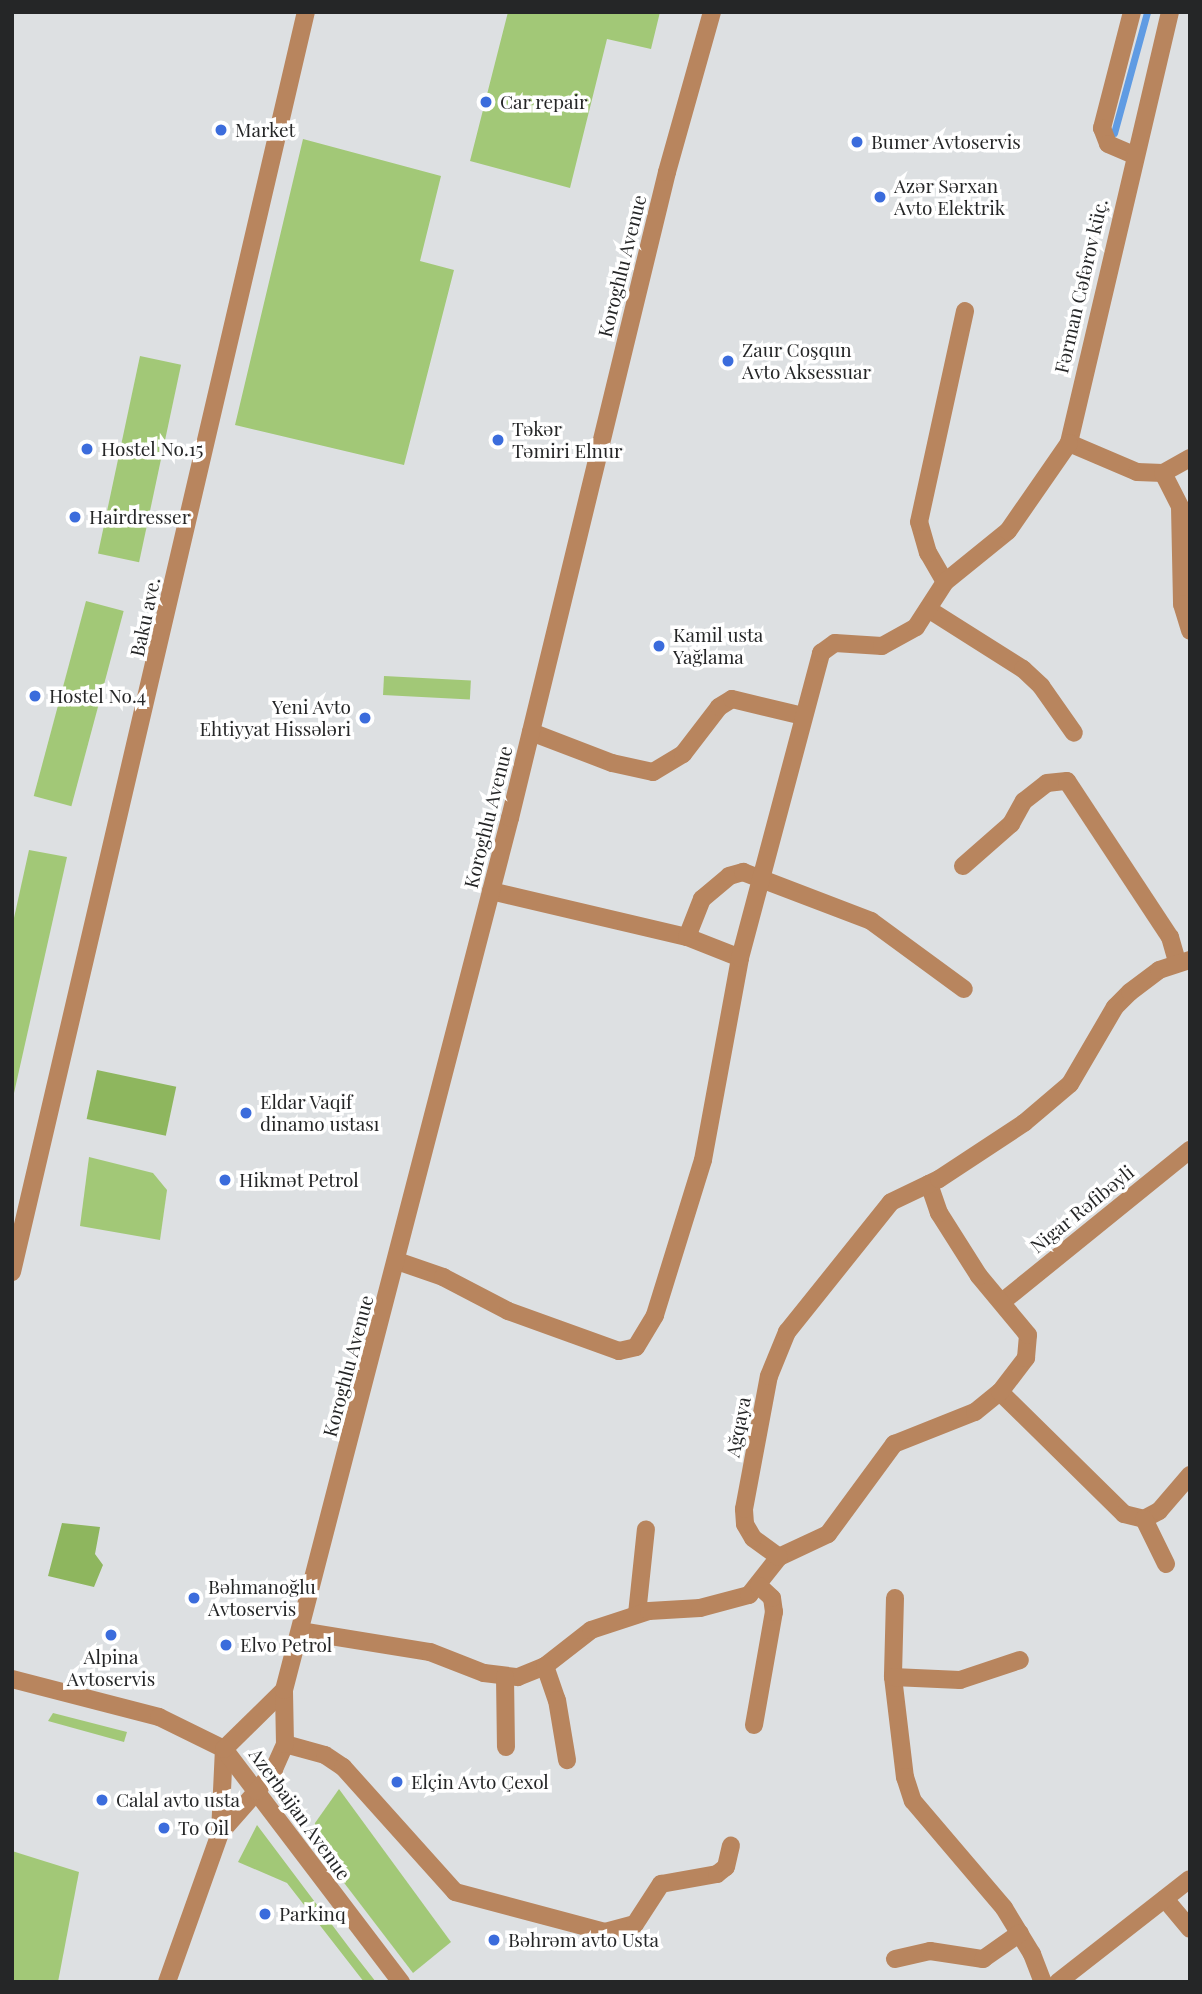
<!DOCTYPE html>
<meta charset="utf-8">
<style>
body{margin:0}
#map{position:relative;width:1202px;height:1994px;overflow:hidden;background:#dde0e2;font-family:"Playfair Display",serif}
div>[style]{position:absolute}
.green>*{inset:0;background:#a2c877;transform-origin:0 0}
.forest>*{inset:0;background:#8eb65e;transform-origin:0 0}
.stream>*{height:7px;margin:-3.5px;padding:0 3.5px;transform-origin:3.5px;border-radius:3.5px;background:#5f9be3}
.minor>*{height:18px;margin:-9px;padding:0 9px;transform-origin:9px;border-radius:9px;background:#b8855e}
.tertiary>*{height:18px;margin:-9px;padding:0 9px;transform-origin:9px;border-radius:9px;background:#b8855e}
.dots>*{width:19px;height:19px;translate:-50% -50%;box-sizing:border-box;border:4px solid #fff;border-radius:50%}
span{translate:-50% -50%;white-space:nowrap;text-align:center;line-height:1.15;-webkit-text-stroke:7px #fff;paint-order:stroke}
.poi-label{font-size:19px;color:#252627}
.left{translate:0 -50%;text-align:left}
.right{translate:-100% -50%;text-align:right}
.street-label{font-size:19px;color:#252627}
.frame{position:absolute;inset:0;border:14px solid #252627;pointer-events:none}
</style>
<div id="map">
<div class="green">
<div style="clip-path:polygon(508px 12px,660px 12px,651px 49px,607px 39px,570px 188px,470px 161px)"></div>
<div style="clip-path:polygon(303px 139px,441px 176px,420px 261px,454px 270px,404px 465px,235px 425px)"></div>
<div style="left:140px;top:356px;width:42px;height:202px;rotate:12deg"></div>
<div style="left:86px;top:601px;width:39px;height:202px;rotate:15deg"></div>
<div style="left:384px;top:676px;width:87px;height:19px;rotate:3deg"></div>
<div style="clip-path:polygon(29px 850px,67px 857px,12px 1102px,12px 927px)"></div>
<div style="clip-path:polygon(89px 1157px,153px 1173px,167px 1190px,160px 1240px,80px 1226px)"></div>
<div style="clip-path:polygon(53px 1713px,127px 1732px,124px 1742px,48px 1721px)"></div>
<div style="clip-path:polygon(339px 1789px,451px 1942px,413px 1973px,319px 1850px,313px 1834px,315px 1823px)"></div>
<div style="clip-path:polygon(257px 1825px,354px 1954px,376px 1982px,364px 1982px,287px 1883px,238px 1862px)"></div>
<div style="clip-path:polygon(12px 1851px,79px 1872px,58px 1982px,12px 1982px)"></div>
</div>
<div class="forest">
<div style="left:97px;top:1070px;width:81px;height:50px;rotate:12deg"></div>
<div style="clip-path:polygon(62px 1523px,100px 1527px,95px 1554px,103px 1565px,94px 1587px,48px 1576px)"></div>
</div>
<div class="stream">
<div style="left:1114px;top:133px;width:125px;rotate:-74.7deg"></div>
</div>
<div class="minor">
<div style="left:1132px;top:12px;width:120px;rotate:104.5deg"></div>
<div style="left:1102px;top:128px;width:17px;rotate:69deg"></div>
<div style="left:1108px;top:144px;width:28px;rotate:23deg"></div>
<div style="left:1170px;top:12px;width:443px;rotate:103.2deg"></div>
<div style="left:1069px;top:443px;width:74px;rotate:23.1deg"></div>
<div style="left:1137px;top:472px;width:26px;rotate:2deg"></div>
<div style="left:1163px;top:473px;width:31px;rotate:-29deg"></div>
<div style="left:1163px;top:473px;width:38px;rotate:63deg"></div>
<div style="left:1180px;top:507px;width:97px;rotate:88.8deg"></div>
<div style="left:1182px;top:604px;width:28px;rotate:73deg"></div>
<div style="left:945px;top:582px;width:34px;rotate:-120deg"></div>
<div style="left:928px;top:553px;width:32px;rotate:-106deg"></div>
<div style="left:919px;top:522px;width:216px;rotate:-77.7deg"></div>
<div style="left:928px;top:609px;width:112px;rotate:32.3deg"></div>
<div style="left:1023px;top:669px;width:25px;rotate:43deg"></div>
<div style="left:1041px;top:686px;width:57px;rotate:54.9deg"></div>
<div style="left:531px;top:732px;width:87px;rotate:20.9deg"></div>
<div style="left:612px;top:763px;width:42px;rotate:12.4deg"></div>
<div style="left:653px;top:772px;width:35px;rotate:-31deg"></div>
<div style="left:683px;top:754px;width:59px;rotate:-52.5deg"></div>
<div style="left:719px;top:707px;width:15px;rotate:-32deg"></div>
<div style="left:732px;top:699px;width:73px;rotate:13.5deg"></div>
<div style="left:963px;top:866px;width:64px;rotate:-41.2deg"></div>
<div style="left:1011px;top:824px;width:26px;rotate:-61deg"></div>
<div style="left:1024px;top:801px;width:29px;rotate:-38deg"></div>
<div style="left:1047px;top:783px;width:20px;rotate:-6deg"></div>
<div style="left:1067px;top:781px;width:187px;rotate:56.6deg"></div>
<div style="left:1170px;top:937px;width:26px;rotate:74deg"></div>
<div style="left:491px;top:891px;width:201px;rotate:13.2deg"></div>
<div style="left:687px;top:937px;width:57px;rotate:21.6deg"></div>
<div style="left:687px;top:937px;width:41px;rotate:-68.5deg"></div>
<div style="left:702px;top:899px;width:35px;rotate:-40deg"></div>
<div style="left:729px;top:876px;width:15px;rotate:-16deg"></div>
<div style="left:743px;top:872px;width:137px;rotate:20.9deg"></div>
<div style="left:871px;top:921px;width:115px;rotate:36.2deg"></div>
<div style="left:397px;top:1261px;width:49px;rotate:19.2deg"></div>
<div style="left:443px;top:1277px;width:73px;rotate:27.6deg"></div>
<div style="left:508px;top:1311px;width:118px;rotate:19.8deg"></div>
<div style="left:619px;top:1351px;width:17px;rotate:-13deg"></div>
<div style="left:636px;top:1347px;width:37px;rotate:-59deg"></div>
<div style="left:655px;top:1315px;width:162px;rotate:-72.8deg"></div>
<div style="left:703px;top:1160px;width:205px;rotate:-79.6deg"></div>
<div style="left:740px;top:958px;width:316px;rotate:-75.1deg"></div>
<div style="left:821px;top:653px;width:17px;rotate:-36deg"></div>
<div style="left:835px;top:643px;width:47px;rotate:3.7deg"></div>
<div style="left:882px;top:646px;width:39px;rotate:-29deg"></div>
<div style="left:916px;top:627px;width:54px;rotate:-57.2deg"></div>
<div style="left:945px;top:582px;width:81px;rotate:-39deg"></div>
<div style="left:1008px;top:531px;width:107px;rotate:-55.3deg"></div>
<div style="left:12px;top:1272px;width:1294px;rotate:-76.87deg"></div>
<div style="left:1002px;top:1302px;width:242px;rotate:-39deg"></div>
<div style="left:1000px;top:1392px;width:174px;rotate:44.5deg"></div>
<div style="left:1124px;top:1514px;width:21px;rotate:14deg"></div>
<div style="left:1144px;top:1519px;width:17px;rotate:-28deg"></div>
<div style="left:1159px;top:1511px;width:48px;rotate:-49.3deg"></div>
<div style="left:1144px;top:1519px;width:50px;rotate:63.9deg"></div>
<div style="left:779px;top:1557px;width:54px;rotate:-25.1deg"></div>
<div style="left:828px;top:1534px;width:112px;rotate:-53.7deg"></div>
<div style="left:894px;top:1444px;width:87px;rotate:-21.6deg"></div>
<div style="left:975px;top:1412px;width:32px;rotate:-39deg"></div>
<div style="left:1000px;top:1392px;width:43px;rotate:-52.6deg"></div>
<div style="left:1026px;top:1358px;width:23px;rotate:-85deg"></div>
<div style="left:1028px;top:1335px;width:77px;rotate:-129.7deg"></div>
<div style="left:979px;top:1276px;width:75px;rotate:-122.4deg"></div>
<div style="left:939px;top:1213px;width:31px;rotate:-109deg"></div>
<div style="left:895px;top:1598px;width:79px;rotate:91.5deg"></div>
<div style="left:893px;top:1677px;width:101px;rotate:83.2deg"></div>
<div style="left:905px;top:1777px;width:25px;rotate:72deg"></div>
<div style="left:913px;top:1801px;width:140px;rotate:49.6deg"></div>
<div style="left:1004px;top:1908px;width:54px;rotate:58.7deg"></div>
<div style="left:1032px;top:1954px;width:30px;rotate:69deg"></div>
<div style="left:637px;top:1614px;width:85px;rotate:-84deg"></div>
<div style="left:300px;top:1631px;width:132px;rotate:9.2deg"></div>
<div style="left:430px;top:1652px;width:58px;rotate:21.3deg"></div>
<div style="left:484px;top:1673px;width:34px;rotate:7deg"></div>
<div style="left:518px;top:1677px;width:29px;rotate:-22deg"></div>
<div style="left:545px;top:1666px;width:58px;rotate:-38deg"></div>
<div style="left:591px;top:1630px;width:61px;rotate:-18.1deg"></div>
<div style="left:649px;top:1611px;width:51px;rotate:-3.4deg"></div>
<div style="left:700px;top:1608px;width:51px;rotate:-14.9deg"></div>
<div style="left:749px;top:1595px;width:48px;rotate:-51.7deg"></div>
<div style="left:779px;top:1557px;width:32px;rotate:-144deg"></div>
<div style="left:753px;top:1538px;width:16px;rotate:-120deg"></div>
<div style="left:745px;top:1524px;width:15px;rotate:-94deg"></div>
<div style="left:744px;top:1509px;width:135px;rotate:-79.4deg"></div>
<div style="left:769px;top:1376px;width:48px;rotate:-67.8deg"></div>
<div style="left:787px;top:1332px;width:166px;rotate:-51.3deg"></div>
<div style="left:891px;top:1202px;width:53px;rotate:-25.6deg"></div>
<div style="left:939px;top:1179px;width:102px;rotate:-33.4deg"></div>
<div style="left:1024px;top:1123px;width:60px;rotate:-40.3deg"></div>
<div style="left:1070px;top:1084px;width:89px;rotate:-59.7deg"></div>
<div style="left:1115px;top:1007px;width:21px;rotate:-45deg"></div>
<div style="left:1130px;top:992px;width:36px;rotate:-37deg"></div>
<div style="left:1159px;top:970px;width:33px;rotate:-18deg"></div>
<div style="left:545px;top:1666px;width:36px;rotate:71deg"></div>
<div style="left:557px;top:1700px;width:61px;rotate:80.5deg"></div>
<div style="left:505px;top:1677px;width:70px;rotate:89.2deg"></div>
<div style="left:893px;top:1677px;width:67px;rotate:2.6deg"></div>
<div style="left:960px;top:1680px;width:63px;rotate:-18.4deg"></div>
<div style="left:754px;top:1725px;width:115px;rotate:-80deg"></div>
<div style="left:774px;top:1612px;width:14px;rotate:-98deg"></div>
<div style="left:772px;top:1598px;width:18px;rotate:-137deg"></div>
<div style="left:285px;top:1744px;width:41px;rotate:15.4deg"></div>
<div style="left:325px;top:1755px;width:22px;rotate:34deg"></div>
<div style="left:343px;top:1767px;width:168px;rotate:48.1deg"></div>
<div style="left:455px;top:1892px;width:155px;rotate:14.9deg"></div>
<div style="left:605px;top:1932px;width:31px;rotate:-15deg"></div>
<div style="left:635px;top:1924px;width:48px;rotate:-57deg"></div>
<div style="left:661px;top:1884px;width:57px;rotate:-10.1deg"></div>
<div style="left:717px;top:1874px;width:11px;rotate:-38deg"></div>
<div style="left:726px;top:1867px;width:22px;rotate:-77deg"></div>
<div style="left:220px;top:1833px;width:56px;rotate:-48.6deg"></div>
<div style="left:1165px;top:1899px;width:39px;rotate:50deg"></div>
<div style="left:895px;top:1959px;width:36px;rotate:-13deg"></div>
<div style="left:930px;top:1951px;width:54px;rotate:8.6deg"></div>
<div style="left:983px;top:1959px;width:45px;rotate:-35.1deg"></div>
<div style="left:167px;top:1982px;width:158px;rotate:-70.4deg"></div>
<div style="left:220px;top:1833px;width:84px;rotate:-87.3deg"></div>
<div style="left:1058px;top:1982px;width:167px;rotate:-38deg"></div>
</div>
<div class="tertiary">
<div style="left:12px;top:1679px;width:152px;rotate:14.5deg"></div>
<div style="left:159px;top:1717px;width:72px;rotate:26.2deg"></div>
<div style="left:224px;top:1749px;width:293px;rotate:52.8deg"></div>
<div style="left:224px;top:1749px;width:84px;rotate:-44.5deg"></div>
<div style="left:257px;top:1791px;width:28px;rotate:-52deg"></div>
<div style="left:274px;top:1769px;width:27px;rotate:-66deg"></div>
<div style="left:285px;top:1744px;width:54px;rotate:-91.1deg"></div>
<div style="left:284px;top:1690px;width:901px;rotate:-75.47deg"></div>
<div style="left:510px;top:818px;width:665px;rotate:-76.34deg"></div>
<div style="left:667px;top:172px;width:166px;rotate:-74.3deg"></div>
</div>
<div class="dots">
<div style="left:486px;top:102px;background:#3b6cdc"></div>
<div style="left:221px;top:130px;background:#3b6cdc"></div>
<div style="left:857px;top:142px;background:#3b6cdc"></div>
<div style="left:880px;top:197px;background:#3b6cdc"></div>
<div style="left:728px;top:361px;background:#3b6cdc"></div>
<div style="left:498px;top:440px;background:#3b6cdc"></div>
<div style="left:87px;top:449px;background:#3b6cdc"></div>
<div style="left:75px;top:517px;background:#3b6cdc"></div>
<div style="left:659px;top:646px;background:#3b6cdc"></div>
<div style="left:35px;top:696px;background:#3b6cdc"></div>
<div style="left:365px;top:718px;background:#3b6cdc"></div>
<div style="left:246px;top:1113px;background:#3b6cdc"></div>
<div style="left:225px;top:1180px;background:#3b6cdc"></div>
<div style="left:194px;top:1598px;background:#3b6cdc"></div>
<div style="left:111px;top:1635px;background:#3b6cdc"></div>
<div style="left:226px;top:1645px;background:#3b6cdc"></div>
<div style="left:397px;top:1782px;background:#3b6cdc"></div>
<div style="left:102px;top:1800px;background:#3b6cdc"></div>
<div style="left:164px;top:1828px;background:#3b6cdc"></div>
<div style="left:265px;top:1914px;background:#3b6cdc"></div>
<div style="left:494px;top:1940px;background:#3b6cdc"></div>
</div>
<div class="poi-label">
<span class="left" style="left:500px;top:102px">Car repair</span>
<span class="left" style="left:235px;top:130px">Market</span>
<span class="left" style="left:871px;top:142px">Bumer Avtoservis</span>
<span class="left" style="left:894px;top:197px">Azər Sərxan<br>Avto Elektrik</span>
<span class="left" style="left:742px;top:361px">Zaur Coşqun<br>Avto Aksessuar</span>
<span class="left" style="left:512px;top:440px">Təkər<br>Təmiri Elnur</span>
<span class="left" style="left:101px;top:449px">Hostel No.15</span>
<span class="left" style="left:89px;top:517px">Hairdresser</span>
<span class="left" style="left:673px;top:646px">Kamil usta<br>Yağlama</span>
<span class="left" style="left:49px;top:696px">Hostel No.4</span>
<span class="right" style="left:351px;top:718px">Yeni Avto<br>Ehtiyyat Hissələri</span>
<span class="left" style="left:260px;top:1113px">Eldar Vaqif<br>dinamo ustası</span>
<span class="left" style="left:239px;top:1180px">Hikmət Petrol</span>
<span class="left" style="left:208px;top:1598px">Bəhmanoğlu<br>Avtoservis</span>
<span class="left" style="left:240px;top:1645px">Elvo Petrol</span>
<span style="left:111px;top:1668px">Alpina<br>Avtoservis</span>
<span class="left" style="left:411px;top:1782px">Elçin Avto Çexol</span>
<span class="left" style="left:116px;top:1800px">Calal avto usta</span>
<span class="left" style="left:178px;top:1828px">To Oil</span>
<span class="left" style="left:279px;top:1914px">Parkinq</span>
<span class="left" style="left:508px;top:1940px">Bəhrəm avto Usta</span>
</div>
<div class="street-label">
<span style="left:622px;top:266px;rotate:-76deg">Koroghlu Avenue</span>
<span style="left:1081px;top:286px;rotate:-77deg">Fərman Cəfərov küç.</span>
<span style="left:145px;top:617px;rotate:-78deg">Baku ave.</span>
<span style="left:488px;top:817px;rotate:-76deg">Koroghlu Avenue</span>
<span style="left:1082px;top:1209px;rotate:-39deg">Nigar Rəfibəyli</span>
<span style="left:348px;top:1366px;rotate:-75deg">Koroghlu Avenue</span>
<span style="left:738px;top:1427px;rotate:-79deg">Ağqaya</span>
<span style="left:300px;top:1814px;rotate:54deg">Azerbaijan Avenue</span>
</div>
<div class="frame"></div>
</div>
